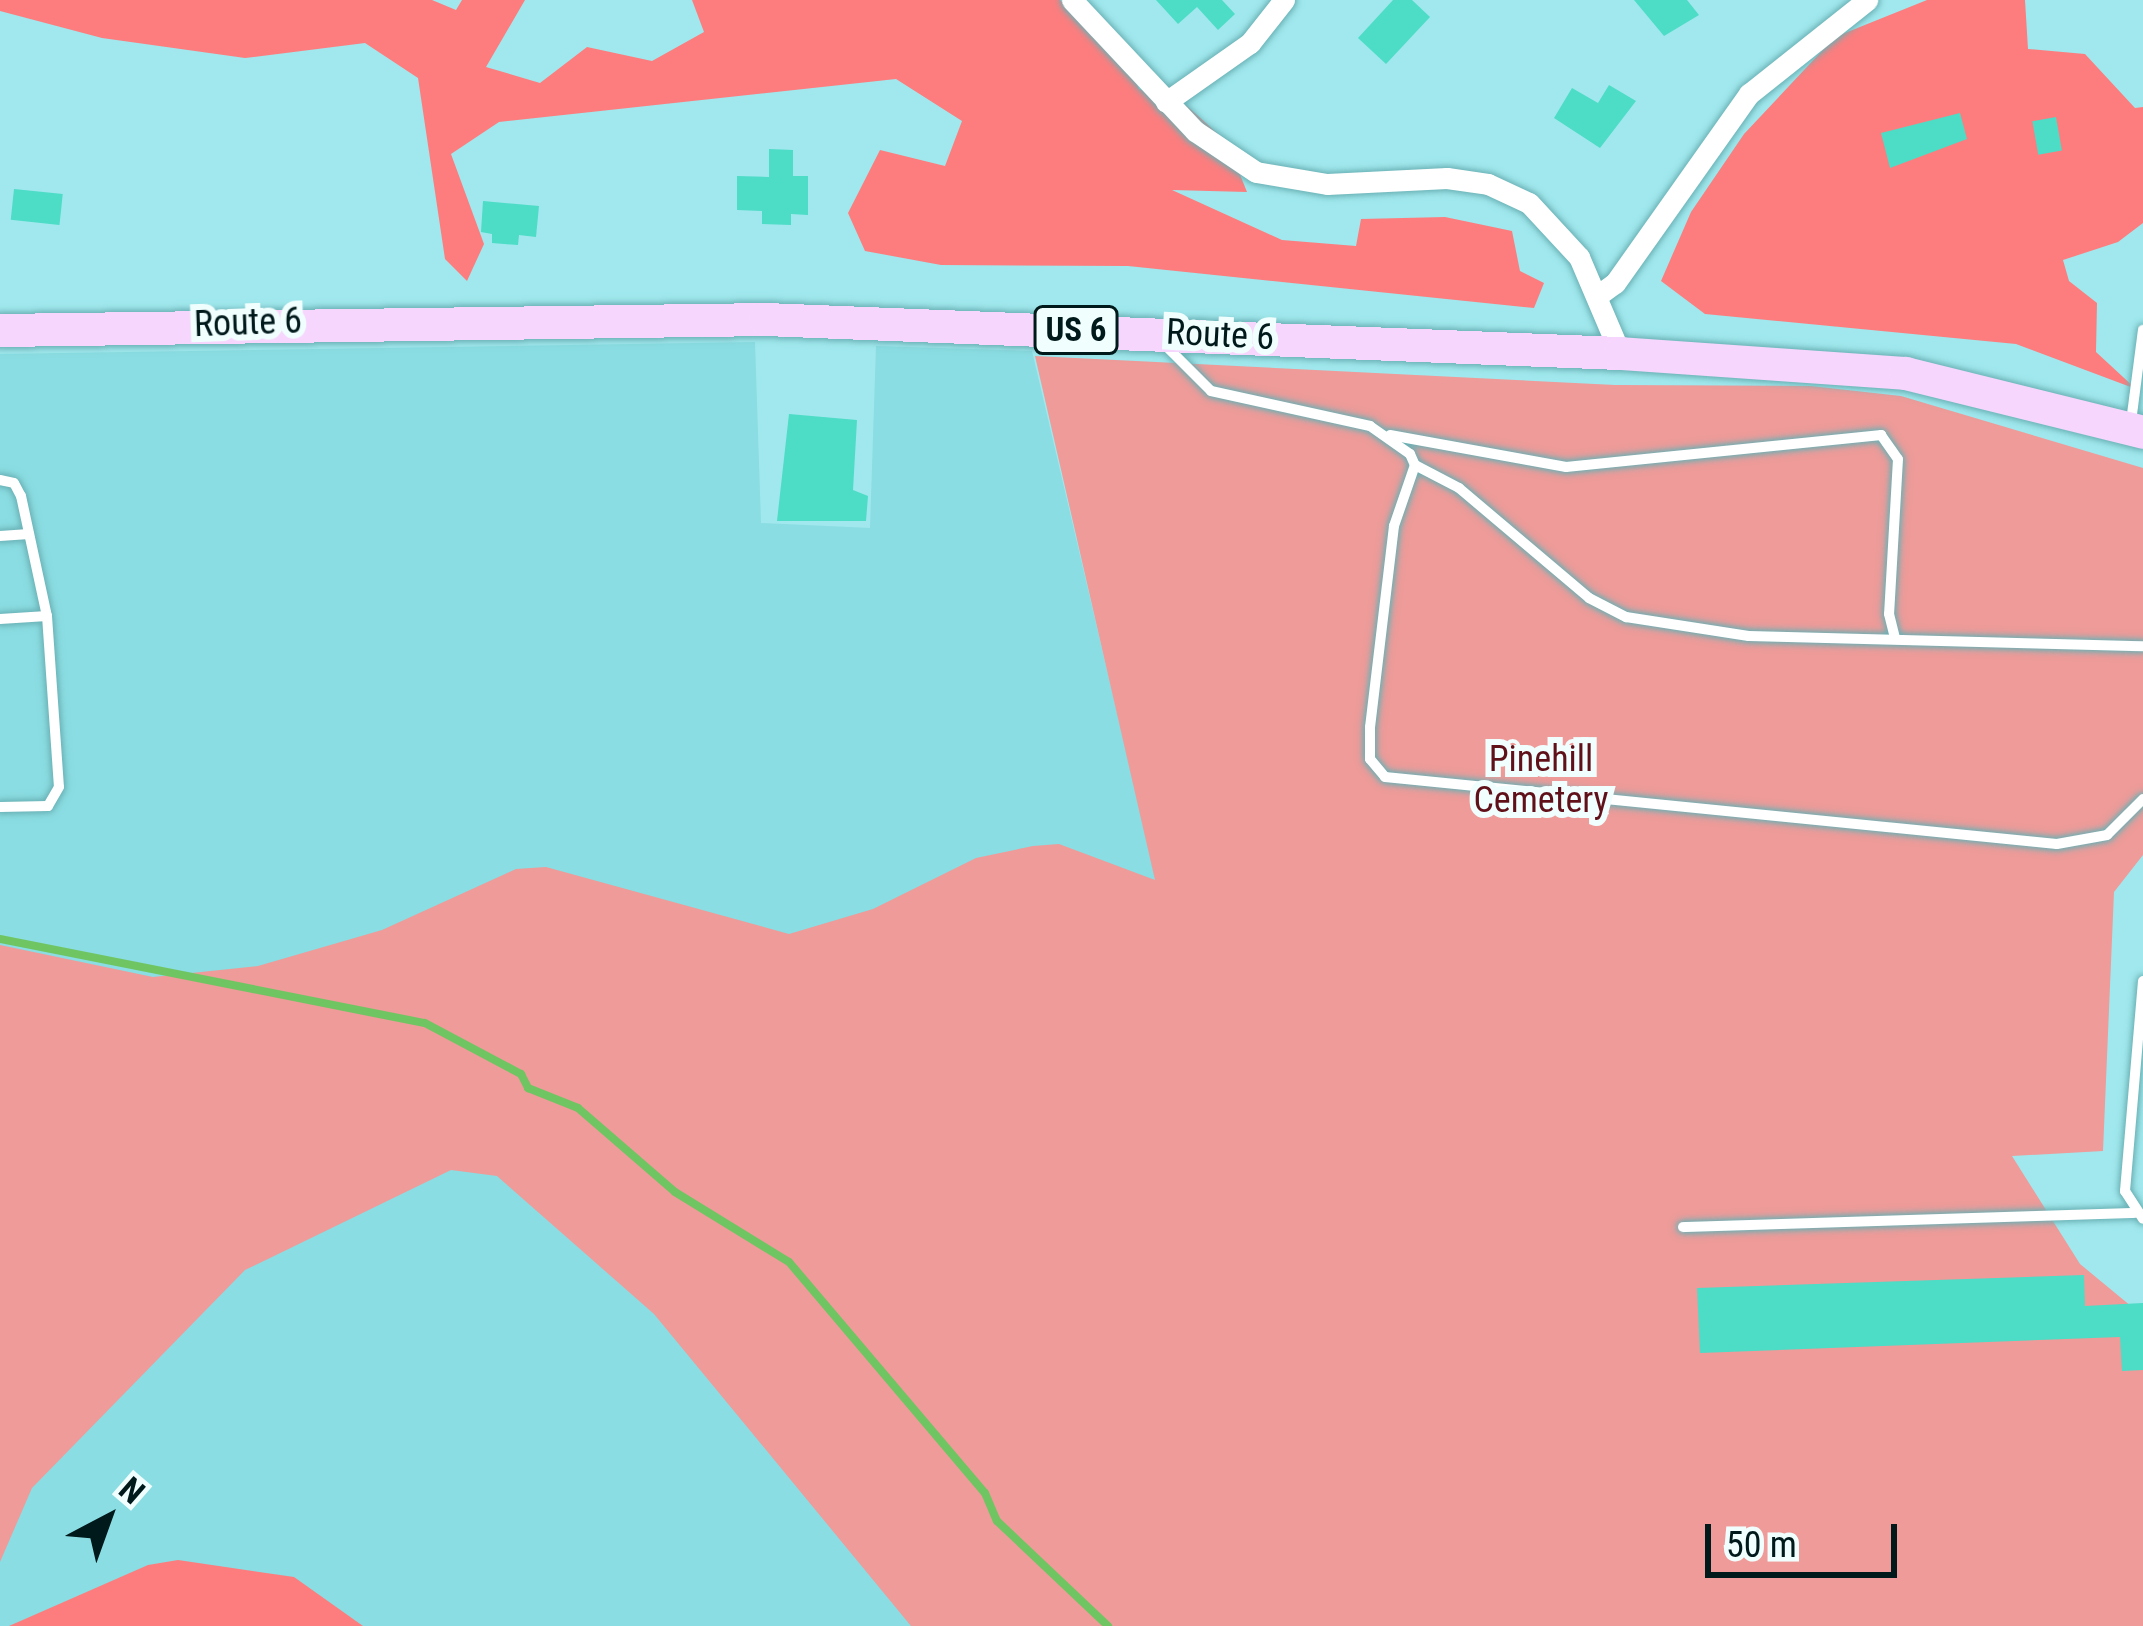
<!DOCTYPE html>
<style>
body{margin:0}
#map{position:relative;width:2143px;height:1626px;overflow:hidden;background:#a0e8ed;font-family:"Roboto Condensed",sans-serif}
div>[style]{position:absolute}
.built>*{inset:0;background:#8adde2}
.green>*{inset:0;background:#ee9b99}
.forest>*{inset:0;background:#fd7d7e}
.stream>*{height:8px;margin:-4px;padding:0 4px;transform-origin:4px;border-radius:4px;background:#70c563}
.building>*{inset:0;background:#4ddcc6;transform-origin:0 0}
.roads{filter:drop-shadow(0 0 3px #69b0b4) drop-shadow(0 0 3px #69b0b4)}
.service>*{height:10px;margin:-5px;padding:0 5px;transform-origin:5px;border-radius:5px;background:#fff}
.minor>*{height:21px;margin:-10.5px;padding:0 10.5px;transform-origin:10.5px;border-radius:10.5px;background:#fff}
.primary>*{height:33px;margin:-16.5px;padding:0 16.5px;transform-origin:16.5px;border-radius:16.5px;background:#f7d6fd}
span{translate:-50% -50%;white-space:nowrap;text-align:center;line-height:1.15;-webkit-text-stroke:12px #f0fefe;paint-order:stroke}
.shield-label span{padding:3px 9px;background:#f0fefe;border:3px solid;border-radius:9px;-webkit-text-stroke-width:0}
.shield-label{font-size:33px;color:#00191b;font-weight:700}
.street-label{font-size:36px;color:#00191b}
.park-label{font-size:36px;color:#601019}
.north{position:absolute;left:48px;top:1458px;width:120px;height:120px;-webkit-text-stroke:9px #f0fefe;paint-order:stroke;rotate:41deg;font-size:33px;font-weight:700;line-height:48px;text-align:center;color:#00191b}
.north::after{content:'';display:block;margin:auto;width:42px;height:54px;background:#00191b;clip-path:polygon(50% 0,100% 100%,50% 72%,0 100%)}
.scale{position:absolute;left:1705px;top:1524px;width:192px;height:54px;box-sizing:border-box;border:6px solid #00191b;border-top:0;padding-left:15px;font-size:36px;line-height:42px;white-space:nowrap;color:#00191b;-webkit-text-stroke:9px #f0fefe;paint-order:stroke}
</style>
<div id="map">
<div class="built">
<div style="clip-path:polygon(755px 342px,761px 523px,870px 528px,876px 346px,1032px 351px,1155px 874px,1173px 1196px,2143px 1626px,0 1626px,0 354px)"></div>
</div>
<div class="green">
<div style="clip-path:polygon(1035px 356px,1615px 385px,1811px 386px,1901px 396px,2143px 468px,2143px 855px,2114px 892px,2103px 1151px,2012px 1156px,2080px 1264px,2143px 1316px,2143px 1626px,911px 1626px,654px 1314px,497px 1176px,451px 1170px,245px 1270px,32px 1488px,0 1562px,0 945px,153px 977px,258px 966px,382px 930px,516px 869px,546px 867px,789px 934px,873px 909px,976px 858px,1033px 846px,1059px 844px,1155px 880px)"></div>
</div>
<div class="forest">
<div style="clip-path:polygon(0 0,432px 0,456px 10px,462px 0,525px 0,486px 67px,540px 83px,587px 47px,652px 61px,704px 32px,692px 0,1060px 0,1130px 63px,1139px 89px,1186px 105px,1227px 142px,1247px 192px,1172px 190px,1282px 240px,1356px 246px,1361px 219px,1445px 217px,1512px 231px,1520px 271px,1544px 283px,1534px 308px,1128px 266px,941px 265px,865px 251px,848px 213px,880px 150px,945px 166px,962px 121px,896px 79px,499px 122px,451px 154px,484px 244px,467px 281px,445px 259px,418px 78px,365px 43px,245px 58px,102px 38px,0 11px)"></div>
<div style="clip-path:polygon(1927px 0,2025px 0,2028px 49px,2085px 54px,2135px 108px,2143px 107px,2143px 223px,2118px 242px,2063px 260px,2069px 281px,2097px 303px,2096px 352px,2136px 389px,2016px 344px,1705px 314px,1661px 281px,1691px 212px,1744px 134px,1835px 37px)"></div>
<div style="clip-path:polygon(178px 1560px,294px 1577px,363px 1626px,9px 1626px,148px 1565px)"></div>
</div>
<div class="stream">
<div style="left:0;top:939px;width:433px;rotate:11.2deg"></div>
<div style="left:425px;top:1023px;width:109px;rotate:28deg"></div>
<div style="left:521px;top:1074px;width:16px;rotate:63deg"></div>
<div style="left:528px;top:1088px;width:54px;rotate:21.8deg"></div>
<div style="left:578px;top:1108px;width:128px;rotate:40.9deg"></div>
<div style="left:675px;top:1192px;width:134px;rotate:31.6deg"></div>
<div style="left:789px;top:1262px;width:303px;rotate:49.7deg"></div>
<div style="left:985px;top:1493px;width:30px;rotate:67deg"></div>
<div style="left:997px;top:1521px;width:153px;rotate:43.4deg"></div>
</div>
<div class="building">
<div style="clip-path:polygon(1156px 0,1222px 0,1235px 14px,1218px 30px,1197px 7px,1178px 24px)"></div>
<div style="clip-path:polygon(1393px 0,1412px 0,1430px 17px,1386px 64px,1358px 38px)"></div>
<div style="clip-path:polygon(1634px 0,1687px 0,1699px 15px,1664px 36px)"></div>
<div style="clip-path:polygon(1609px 85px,1636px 101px,1600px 148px,1554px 118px,1572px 88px,1598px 103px)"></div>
<div style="clip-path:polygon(1960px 113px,1967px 139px,1890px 168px,1881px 133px)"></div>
<div style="left:2056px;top:117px;width:34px;height:24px;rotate:80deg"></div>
<div style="clip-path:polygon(769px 149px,793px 150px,793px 176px,808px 176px,808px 215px,791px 214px,791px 225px,762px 224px,762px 211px,737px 210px,737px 176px,769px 177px)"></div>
<div style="left:14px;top:189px;width:49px;height:31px;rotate:6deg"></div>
<div style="clip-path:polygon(483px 201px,539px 206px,536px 237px,519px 235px,518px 245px,492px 243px,492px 234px,481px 232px)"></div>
<div style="clip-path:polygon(789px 414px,857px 420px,853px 490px,868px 496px,866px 521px,777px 521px)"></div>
<div style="clip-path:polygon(2084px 1275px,2085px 1306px,2143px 1303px,2143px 1370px,2122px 1371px,2120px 1337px,1700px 1353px,1697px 1288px)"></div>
</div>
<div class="roads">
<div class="service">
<div style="left:1162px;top:342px;width:69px;rotate:45deg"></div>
<div style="left:1211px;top:391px;width:163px;rotate:12.4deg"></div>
<div style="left:1370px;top:426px;width:49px;rotate:35deg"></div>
<div style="left:1410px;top:454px;width:12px;rotate:66deg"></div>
<div style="left:1415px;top:465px;width:65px;rotate:109deg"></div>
<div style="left:1394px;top:526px;width:202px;rotate:96.8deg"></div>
<div style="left:1370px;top:727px;width:32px;rotate:90deg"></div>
<div style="left:1370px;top:759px;width:23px;rotate:50deg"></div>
<div style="left:1385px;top:777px;width:675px;rotate:5.69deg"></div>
<div style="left:2057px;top:844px;width:51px;rotate:-10.2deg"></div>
<div style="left:2107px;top:835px;width:51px;rotate:-45deg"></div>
<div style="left:2131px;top:422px;width:93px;rotate:-82.6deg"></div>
<div style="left:1390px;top:435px;width:179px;rotate:10.3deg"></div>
<div style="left:1566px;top:467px;width:317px;rotate:-5.8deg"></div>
<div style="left:1881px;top:435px;width:29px;rotate:55deg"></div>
<div style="left:1898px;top:459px;width:155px;rotate:93.3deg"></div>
<div style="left:1889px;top:614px;width:25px;rotate:76deg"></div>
<div style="left:1415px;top:465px;width:50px;rotate:27.6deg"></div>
<div style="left:1459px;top:488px;width:170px;rotate:40.2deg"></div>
<div style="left:1589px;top:598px;width:42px;rotate:27.2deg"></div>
<div style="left:1626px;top:617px;width:124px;rotate:8.8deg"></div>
<div style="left:1749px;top:636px;width:394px;rotate:1.5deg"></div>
<div style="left:0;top:480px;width:14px;rotate:12deg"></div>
<div style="left:14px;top:483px;width:15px;rotate:62deg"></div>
<div style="left:21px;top:496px;width:123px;rotate:77.8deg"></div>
<div style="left:47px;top:616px;width:171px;rotate:86deg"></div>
<div style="left:59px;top:787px;width:22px;rotate:120deg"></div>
<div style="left:48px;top:806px;width:48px;rotate:178.8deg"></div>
<div style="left:0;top:536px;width:29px;rotate:-4deg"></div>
<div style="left:0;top:619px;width:47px;rotate:-3.7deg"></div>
<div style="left:2143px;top:981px;width:211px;rotate:94.9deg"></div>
<div style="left:2125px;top:1191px;width:33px;rotate:57deg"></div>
<div style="left:1683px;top:1227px;width:452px;rotate:-1.8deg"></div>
</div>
<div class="minor">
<div style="left:1072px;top:0;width:180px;rotate:46.8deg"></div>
<div style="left:1195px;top:131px;width:73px;rotate:33.9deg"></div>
<div style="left:1256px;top:172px;width:72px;rotate:9.6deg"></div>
<div style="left:1327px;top:184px;width:120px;rotate:-2.9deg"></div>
<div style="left:1447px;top:178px;width:41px;rotate:8.3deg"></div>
<div style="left:1488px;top:184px;width:45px;rotate:24.9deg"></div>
<div style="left:1529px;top:203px;width:74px;rotate:47.2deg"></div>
<div style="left:1579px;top:257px;width:104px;rotate:66.9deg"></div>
<div style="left:1166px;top:102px;width:103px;rotate:-35.1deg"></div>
<div style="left:1250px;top:43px;width:55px;rotate:-51.7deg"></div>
<div style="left:1597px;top:296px;width:22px;rotate:-36deg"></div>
<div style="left:1615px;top:283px;width:232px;rotate:-54.7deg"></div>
<div style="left:1749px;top:94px;width:151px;rotate:-38.5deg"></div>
</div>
<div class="primary">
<div style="left:0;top:330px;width:765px;rotate:-0.82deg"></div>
<div style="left:765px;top:319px;width:856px;rotate:2.28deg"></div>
<div style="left:1620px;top:353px;width:286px;rotate:4deg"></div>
<div style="left:1905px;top:373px;width:245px;rotate:13.9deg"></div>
</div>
</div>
<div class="shield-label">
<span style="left:1076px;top:330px">US 6</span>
</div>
<div class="street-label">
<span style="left:248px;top:323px;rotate:-2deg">Route 6</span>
<span style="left:1220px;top:335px;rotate:3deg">Route 6</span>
</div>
<div class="park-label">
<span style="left:1541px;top:780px">Pinehill<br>Cemetery</span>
</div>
<div class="north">N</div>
<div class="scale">50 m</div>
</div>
